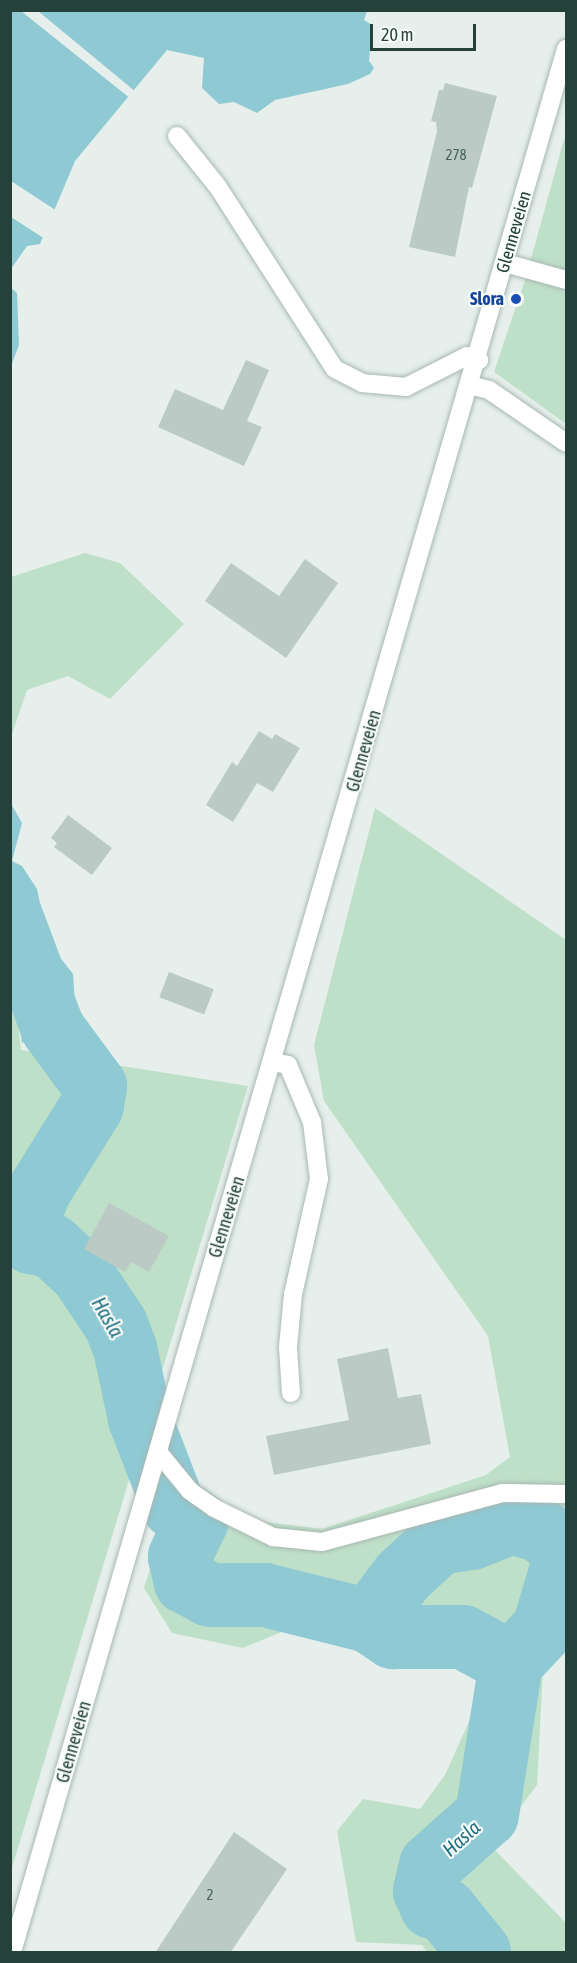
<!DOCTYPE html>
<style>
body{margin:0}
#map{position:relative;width:577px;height:1963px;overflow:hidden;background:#e6efeb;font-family:"Asap Condensed",sans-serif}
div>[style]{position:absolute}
.green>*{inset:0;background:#bfe0c8}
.water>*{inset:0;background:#8ec9d4}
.pier>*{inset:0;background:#e6efeb}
.river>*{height:64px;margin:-32px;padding:0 32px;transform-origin:32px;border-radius:32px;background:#8ec9d4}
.building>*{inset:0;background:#bbcac4;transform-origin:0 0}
.roads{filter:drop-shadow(0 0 2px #a8b8b2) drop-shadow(0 0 2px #a8b8b2)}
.lane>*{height:18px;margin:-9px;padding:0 9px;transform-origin:9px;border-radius:9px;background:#fff}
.secondary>*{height:18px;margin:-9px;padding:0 9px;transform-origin:9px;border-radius:9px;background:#fff}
.dots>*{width:16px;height:16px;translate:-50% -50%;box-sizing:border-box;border:3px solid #f7fbf9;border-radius:50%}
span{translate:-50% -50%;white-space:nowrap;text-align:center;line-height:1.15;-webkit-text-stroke:4.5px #f7fbf9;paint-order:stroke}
.number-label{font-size:15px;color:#4a645c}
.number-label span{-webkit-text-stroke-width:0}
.street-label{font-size:18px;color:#24423a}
.transit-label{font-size:18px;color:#164399;font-weight:700}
.right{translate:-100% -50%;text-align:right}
.water-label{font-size:20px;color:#1c6f80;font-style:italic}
.frame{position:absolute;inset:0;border:12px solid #24423a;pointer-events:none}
.scale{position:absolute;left:370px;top:24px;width:106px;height:27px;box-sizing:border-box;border:3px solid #24423a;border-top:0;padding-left:8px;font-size:18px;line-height:21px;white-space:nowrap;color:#24423a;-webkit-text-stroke:4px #f7fbf9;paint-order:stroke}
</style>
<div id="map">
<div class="green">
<div style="clip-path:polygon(566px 132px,566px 424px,494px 372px,526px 277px)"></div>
<div style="clip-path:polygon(85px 553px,120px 563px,184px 624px,110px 699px,68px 676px,27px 690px,11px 737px,11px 577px)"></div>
<div style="clip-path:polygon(375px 808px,566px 940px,566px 1597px,543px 1668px,537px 1785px,491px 1846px,566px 1923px,566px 1952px,427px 1952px,422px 1945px,356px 1942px,337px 1831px,363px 1799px,420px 1809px,445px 1775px,490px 1675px,454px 1654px,291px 1628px,243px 1648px,172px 1633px,144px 1588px,172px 1498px,240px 1519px,322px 1529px,486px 1475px,510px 1457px,488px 1336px,324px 1101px,314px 1045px)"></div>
<div style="clip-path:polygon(11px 984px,14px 985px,21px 1050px,248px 1086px,11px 1871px)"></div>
</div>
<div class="water">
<div style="clip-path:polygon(11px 11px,367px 11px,364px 20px,372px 25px,369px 61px,374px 68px,370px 74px,348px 84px,275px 100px,257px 113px,234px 102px,219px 104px,202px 88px,204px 58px,167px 50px,75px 161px,40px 244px,27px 246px,11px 269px)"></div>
<div style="clip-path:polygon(11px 288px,17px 293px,19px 345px,11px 366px)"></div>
<div style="clip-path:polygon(10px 802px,22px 823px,12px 861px,22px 866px,37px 889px,48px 942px,73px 974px,75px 1004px,53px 1029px,22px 1043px,14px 985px,10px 984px)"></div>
</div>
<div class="pier">
<div style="clip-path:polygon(21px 11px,38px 11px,136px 92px,131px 99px)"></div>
<div style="clip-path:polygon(11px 181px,57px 211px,45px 239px,11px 217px)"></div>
</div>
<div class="river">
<div style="left:10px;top:914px;width:123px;rotate:69.5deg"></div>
<div style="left:53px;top:1029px;width:71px;rotate:53.6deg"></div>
<div style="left:95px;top:1086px;width:20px;rotate:99deg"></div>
<div style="left:92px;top:1106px;width:100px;rotate:121.9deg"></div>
<div style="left:39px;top:1191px;width:42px;rotate:111deg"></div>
<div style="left:24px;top:1230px;width:14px;rotate:60deg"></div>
<div style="left:31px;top:1242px;width:21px;rotate:11deg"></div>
<div style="left:52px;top:1246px;width:41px;rotate:43deg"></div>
<div style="left:82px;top:1274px;width:61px;rotate:56.3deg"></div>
<div style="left:116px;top:1325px;width:25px;rotate:69deg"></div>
<div style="left:125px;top:1348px;width:73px;rotate:78.1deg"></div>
<div style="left:140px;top:1419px;width:94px;rotate:68.9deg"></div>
<div style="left:174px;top:1507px;width:27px;rotate:34deg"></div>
<div style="left:196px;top:1522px;width:38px;rotate:115deg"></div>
<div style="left:180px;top:1557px;width:26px;rotate:77deg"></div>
<div style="left:186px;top:1582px;width:27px;rotate:28deg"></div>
<div style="left:210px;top:1595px;width:55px"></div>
<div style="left:265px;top:1595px;width:107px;rotate:14deg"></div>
<div style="left:369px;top:1621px;width:29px;rotate:34deg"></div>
<div style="left:393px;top:1637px;width:70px"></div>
<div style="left:463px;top:1637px;width:55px;rotate:28.4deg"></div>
<div style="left:511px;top:1663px;width:154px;rotate:99deg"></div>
<div style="left:487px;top:1815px;width:75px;rotate:138.2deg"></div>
<div style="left:431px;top:1865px;width:27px;rotate:103deg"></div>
<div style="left:425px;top:1891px;width:17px;rotate:66deg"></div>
<div style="left:432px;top:1907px;width:13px;rotate:13deg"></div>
<div style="left:445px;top:1910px;width:54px;rotate:51deg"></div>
<div style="left:369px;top:1621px;width:56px;rotate:-52.9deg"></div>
<div style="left:403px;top:1576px;width:49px;rotate:-42.5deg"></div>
<div style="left:439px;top:1543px;width:33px;rotate:-9deg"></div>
<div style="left:472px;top:1538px;width:43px;rotate:-21.8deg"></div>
<div style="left:512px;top:1522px;width:30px;rotate:17deg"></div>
<div style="left:541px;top:1531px;width:30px;rotate:40deg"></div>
<div style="left:564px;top:1550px;width:14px;rotate:94deg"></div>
<div style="left:563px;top:1564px;width:67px;rotate:106.5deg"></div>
<div style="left:544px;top:1628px;width:48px;rotate:133.3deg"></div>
</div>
<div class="building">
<div style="clip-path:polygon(445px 83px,497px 96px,472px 188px,469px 187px,455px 257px,409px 247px,437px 131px,436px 122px,431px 121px,439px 90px,443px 90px)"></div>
<div style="clip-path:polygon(246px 360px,269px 370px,247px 421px,262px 427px,244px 466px,158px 427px,175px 389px,223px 410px)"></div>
<div style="clip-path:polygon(305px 559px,338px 583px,286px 658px,205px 601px,231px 563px,279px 596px)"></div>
<div style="clip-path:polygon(259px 731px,272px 739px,275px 734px,300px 748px,273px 792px,257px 783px,233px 822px,206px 805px,232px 762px,237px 766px)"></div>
<div style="clip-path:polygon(68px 815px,112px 848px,92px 875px,54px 847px,57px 843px,51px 838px)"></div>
<div style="left:169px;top:972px;width:48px;height:27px;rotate:21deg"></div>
<div style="clip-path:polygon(109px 1203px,169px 1236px,149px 1272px,131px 1262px,125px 1272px,84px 1249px)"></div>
<div style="clip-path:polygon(388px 1348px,398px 1398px,421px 1394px,431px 1444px,274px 1475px,266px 1436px,349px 1420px,337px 1359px)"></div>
<div style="clip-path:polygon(234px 1832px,287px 1869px,230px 1953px,155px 1953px)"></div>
</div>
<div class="roads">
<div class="lane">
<div style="left:177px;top:136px;width:65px;rotate:51.2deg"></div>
<div style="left:218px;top:187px;width:216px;rotate:57.3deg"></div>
<div style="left:335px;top:369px;width:30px;rotate:27deg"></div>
<div style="left:362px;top:383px;width:44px;rotate:5.2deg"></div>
<div style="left:406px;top:387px;width:68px;rotate:-26.9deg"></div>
<div style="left:467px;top:356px;width:13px;rotate:18deg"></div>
<div style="left:505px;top:263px;width:63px;rotate:15.6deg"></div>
<div style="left:470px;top:385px;width:20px;rotate:15deg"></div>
<div style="left:489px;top:390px;width:93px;rotate:34.5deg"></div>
<div style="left:273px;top:1062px;width:15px;rotate:11deg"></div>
<div style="left:288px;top:1065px;width:62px;rotate:67.2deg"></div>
<div style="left:312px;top:1122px;width:57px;rotate:83deg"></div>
<div style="left:319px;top:1179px;width:118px;rotate:102.7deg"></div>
<div style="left:293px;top:1294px;width:53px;rotate:95.4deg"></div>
<div style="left:288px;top:1347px;width:46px;rotate:86.3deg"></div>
<div style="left:158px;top:1452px;width:50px;rotate:50.6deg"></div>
<div style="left:190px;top:1491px;width:29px;rotate:35deg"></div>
<div style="left:214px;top:1508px;width:66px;rotate:26.2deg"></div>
<div style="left:273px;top:1537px;width:49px;rotate:5.8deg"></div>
<div style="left:322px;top:1542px;width:187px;rotate:-15.2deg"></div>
<div style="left:502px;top:1493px;width:64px;rotate:0.9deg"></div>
</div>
<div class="secondary">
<div style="left:12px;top:1952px;width:1982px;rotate:-73.77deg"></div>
</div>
</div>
<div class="dots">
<div style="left:516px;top:299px;background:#1a4fb4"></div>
</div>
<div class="number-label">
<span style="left:456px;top:155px">278</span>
<span style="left:210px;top:1895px">2</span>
</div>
<div class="street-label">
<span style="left:514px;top:232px;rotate:-74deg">Glenneveien</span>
<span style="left:364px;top:751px;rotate:-74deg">Glenneveien</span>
<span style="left:227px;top:1217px;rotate:-73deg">Glenneveien</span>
<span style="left:74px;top:1742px;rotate:-74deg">Glenneveien</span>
</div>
<div class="transit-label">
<span class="right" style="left:504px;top:299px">Slora</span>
</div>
<div class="water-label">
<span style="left:108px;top:1317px;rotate:60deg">Hasla</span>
<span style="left:461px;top:1838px;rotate:-42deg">Hasla</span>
</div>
<div class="frame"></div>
<div class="scale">20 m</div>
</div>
